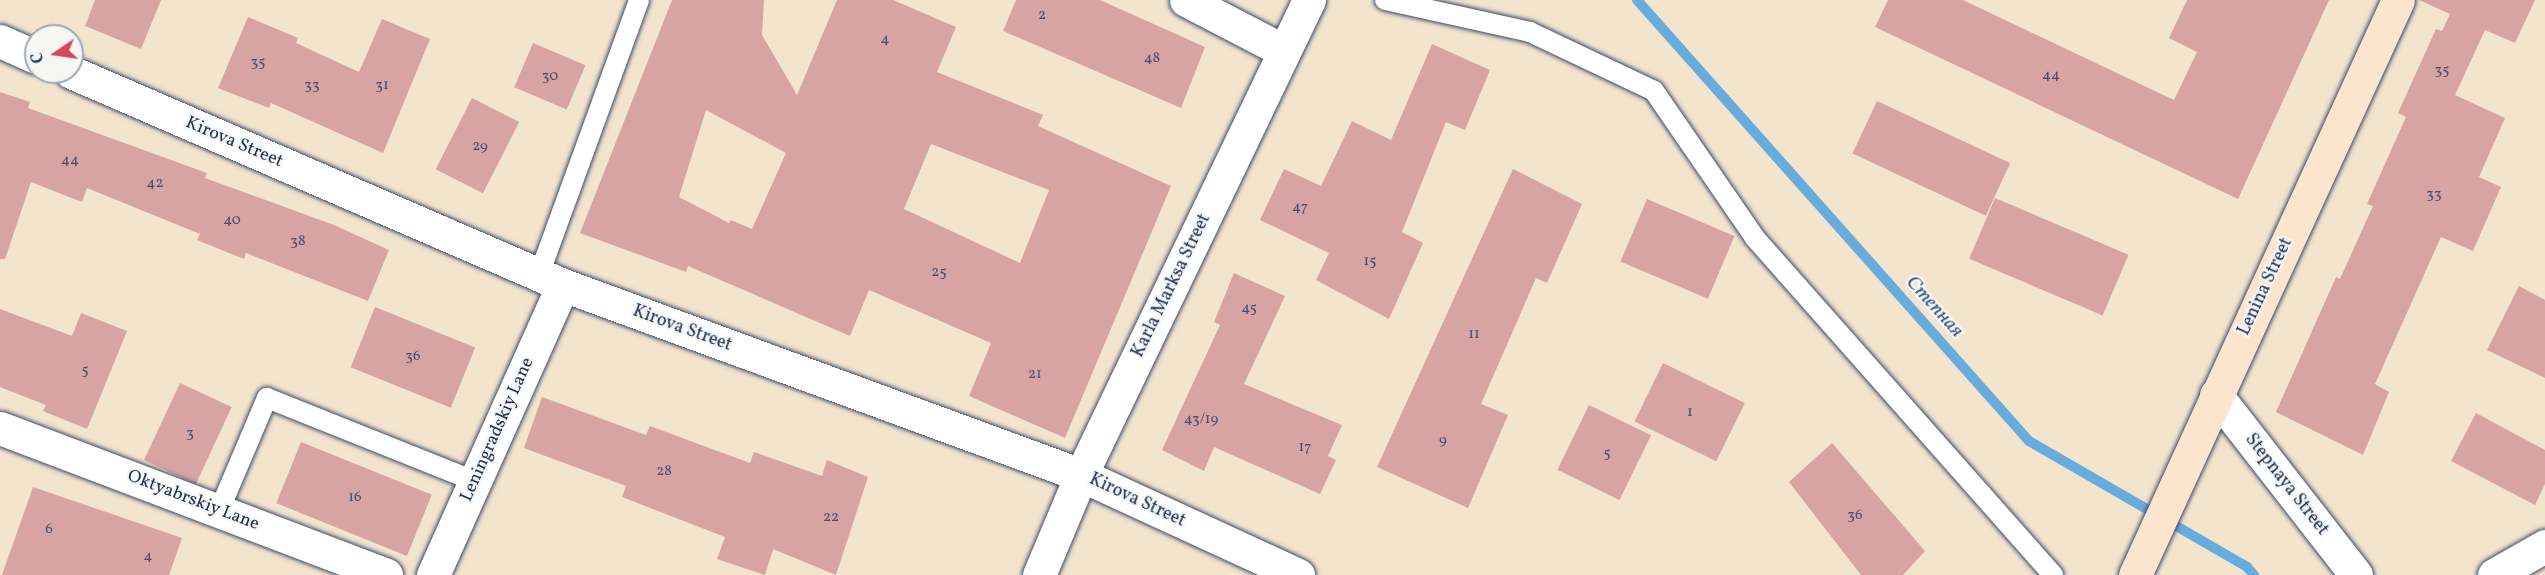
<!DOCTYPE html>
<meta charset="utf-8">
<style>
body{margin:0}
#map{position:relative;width:2545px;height:575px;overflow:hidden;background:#f3e4cd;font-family:Vollkorn,serif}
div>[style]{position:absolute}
.stream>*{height:10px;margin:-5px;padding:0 5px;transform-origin:5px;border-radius:5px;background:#66acdc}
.building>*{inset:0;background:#d7a4a3;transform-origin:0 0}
.roads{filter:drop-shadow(0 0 2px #3b4a6f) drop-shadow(0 0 2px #3b4a6f)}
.service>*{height:20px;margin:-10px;padding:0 10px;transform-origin:10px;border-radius:10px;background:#fff}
.minor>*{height:33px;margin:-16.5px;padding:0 16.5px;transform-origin:16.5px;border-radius:16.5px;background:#fff}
.secondary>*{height:33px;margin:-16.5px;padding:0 16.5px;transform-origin:16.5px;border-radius:16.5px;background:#fbe5cf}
span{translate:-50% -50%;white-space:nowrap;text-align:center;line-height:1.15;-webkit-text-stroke:4.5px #f6f6f2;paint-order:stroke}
.number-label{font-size:15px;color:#4a4c6f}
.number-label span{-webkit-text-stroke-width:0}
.street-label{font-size:18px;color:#1b2f5e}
.water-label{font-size:20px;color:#325484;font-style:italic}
.north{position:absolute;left:24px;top:24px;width:60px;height:60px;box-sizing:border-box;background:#f6f6f2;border:2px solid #9ea6b7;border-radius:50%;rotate:257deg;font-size:16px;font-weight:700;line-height:24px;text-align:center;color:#1b2f5e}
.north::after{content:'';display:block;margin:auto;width:21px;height:27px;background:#d1495b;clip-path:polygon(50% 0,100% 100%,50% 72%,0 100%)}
</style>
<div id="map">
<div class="stream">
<div style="left:1637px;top:0;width:590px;rotate:48.37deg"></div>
<div style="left:2029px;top:441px;width:252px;rotate:30deg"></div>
<div style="left:2247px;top:567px;width:11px;rotate:49deg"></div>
</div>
<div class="building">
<div style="clip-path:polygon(95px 0,161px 0,141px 49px,85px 26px)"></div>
<div style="clip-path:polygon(evenodd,672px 0,764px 0,762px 35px,797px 95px,837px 0,893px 0,956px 27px,937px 72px,1043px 115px,1038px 126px,1171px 186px,1065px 438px,969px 396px,991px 343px,869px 290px,850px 336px,688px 266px,686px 272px,580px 233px,672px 0,706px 110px,786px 153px,752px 229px,731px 220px,729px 223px,679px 197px,706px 110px,672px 0,931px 144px,1049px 190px,1020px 263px,904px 209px,931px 144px)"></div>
<div style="clip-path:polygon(1016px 0,1100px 0,1205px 47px,1181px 108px,1003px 31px)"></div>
<div style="clip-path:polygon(1888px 0,1963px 0,2174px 100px,2197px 52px,2169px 38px,2187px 0,2329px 0,2238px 199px,1875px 27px)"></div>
<div style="clip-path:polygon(2419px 0,2535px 0,2515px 43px,2485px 30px,2455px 95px,2505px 118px,2479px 177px,2501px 187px,2473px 251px,2441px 237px,2375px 384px,2389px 392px,2363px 455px,2276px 412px,2336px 277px,2340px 279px,2373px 206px,2367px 204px,2406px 117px,2398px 113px,2436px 29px,2442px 31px,2450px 14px)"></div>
<div style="clip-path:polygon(248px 17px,298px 38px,296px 43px,359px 72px,382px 19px,430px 39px,383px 153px,271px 103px,269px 108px,218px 88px)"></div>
<div style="left:533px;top:43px;width:57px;height:48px;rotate:23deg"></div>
<div style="clip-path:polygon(1432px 44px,1490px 70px,1465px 130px,1446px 122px,1402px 232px,1423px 243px,1389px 319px,1316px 280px,1329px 253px,1260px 220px,1284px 169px,1321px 186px,1352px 121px,1391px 140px)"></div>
<div style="clip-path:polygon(0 92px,30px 102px,28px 108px,207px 173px,205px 178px,334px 225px,389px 250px,368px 301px,246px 253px,244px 259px,197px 240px,200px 234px,87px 188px,82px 202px,31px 182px,5px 259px,0 259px)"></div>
<div style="left:472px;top:98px;width:53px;height:80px;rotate:27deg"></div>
<div style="left:1877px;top:101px;width:147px;height:58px;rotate:25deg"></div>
<div style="clip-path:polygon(1513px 169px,1582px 204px,1547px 283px,1536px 278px,1481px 404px,1508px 415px,1468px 508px,1377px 467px)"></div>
<div style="left:1995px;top:198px;width:145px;height:66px;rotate:23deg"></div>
<div style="left:1647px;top:199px;width:95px;height:68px;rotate:23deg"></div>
<div style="clip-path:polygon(1234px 273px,1285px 296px,1244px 384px,1342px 425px,1328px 456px,1336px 460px,1320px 494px,1214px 447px,1204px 471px,1162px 450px,1220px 325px,1214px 322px)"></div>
<div style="clip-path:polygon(2519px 286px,2545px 300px,2545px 378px,2487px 350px)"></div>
<div style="left:375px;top:307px;width:108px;height:65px;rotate:22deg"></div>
<div style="clip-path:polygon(0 309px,72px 336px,81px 313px,127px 331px,87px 429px,43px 411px,46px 405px,0 387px)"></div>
<div style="left:1663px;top:363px;width:91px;height:65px;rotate:26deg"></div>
<div style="left:180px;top:383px;width:57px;height:85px;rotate:25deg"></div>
<div style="clip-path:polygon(542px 397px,646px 435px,650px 426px,750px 463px,754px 452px,822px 476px,827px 460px,868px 477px,836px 575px,773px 549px,765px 575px,717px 559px,725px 537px,622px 497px,626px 486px,524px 448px)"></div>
<div style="left:1589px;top:405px;width:69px;height:72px;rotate:26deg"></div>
<div style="clip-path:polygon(2476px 413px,2545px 450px,2545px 484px,2535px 505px,2451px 461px)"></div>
<div style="left:301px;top:442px;width:141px;height:66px;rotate:22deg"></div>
<div style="clip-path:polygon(1832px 443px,1925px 551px,1903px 575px,1861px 575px,1789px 482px)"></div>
<div style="clip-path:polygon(33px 487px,182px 538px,169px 575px,2px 575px)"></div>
</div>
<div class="roads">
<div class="service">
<div style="left:1385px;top:0;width:148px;rotate:12.4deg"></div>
<div style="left:1530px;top:32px;width:137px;rotate:25.4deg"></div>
<div style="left:1654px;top:91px;width:178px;rotate:55.5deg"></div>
<div style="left:1755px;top:238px;width:450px;rotate:48.5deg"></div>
<div style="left:539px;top:275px;width:293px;rotate:-70deg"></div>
<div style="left:219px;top:511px;width:123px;rotate:-67deg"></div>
<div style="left:267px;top:398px;width:224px;rotate:21.8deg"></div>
</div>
<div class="minor">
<div style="left:1186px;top:0;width:110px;rotate:27.5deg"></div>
<div style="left:0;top:41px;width:39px;rotate:24deg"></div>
<div style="left:71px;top:72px;width:536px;rotate:23.41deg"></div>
<div style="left:563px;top:285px;width:552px;rotate:20.14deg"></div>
<div style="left:1081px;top:475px;width:239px;rotate:24.7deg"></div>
<div style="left:2216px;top:395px;width:228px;rotate:52.1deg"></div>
<div style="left:0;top:428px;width:413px;rotate:20.8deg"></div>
<div style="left:433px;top:575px;width:318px;rotate:-65.9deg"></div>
<div style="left:1039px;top:575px;width:108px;rotate:-67.2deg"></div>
<div style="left:1081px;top:475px;width:527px;rotate:-64.36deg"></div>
<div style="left:2494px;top:575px;width:59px;rotate:-29.6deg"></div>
</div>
<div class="secondary">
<div style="left:2135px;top:575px;width:632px;rotate:-65.42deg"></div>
</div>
</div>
<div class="number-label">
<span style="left:1042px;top:16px">2</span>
<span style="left:885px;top:40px">4</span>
<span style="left:1152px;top:59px">48</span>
<span style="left:258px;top:63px">35</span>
<span style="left:2442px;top:71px">35</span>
<span style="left:2051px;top:76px">44</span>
<span style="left:550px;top:77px">30</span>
<span style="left:312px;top:86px">33</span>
<span style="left:382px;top:86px">31</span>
<span style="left:480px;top:147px">29</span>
<span style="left:70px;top:161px">44</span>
<span style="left:155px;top:184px">42</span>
<span style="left:2434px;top:195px">33</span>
<span style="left:1300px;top:208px">47</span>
<span style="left:232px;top:221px">40</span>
<span style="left:298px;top:242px">38</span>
<span style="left:1370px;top:262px">15</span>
<span style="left:939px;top:273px">25</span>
<span style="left:1249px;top:309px">45</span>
<span style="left:1474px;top:335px">11</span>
<span style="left:413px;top:357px">36</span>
<span style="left:85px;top:371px">5</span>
<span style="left:1035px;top:375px">21</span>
<span style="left:1690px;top:413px">1</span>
<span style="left:1201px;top:420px">43/19</span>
<span style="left:190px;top:434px">3</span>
<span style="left:1443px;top:441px">9</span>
<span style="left:1305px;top:448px">17</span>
<span style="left:1607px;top:454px">5</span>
<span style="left:664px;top:472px">28</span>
<span style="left:355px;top:498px">16</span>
<span style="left:1855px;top:516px">36</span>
<span style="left:831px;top:518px">22</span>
<span style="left:49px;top:530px">6</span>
<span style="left:148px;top:557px">4</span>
</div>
<div class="street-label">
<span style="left:234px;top:143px;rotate:23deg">Kirova Street</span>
<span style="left:1172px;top:286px;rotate:-64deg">Karla Marksa Street</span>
<span style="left:2266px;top:287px;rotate:-65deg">Lenina Street</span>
<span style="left:682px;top:329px;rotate:20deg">Kirova Street</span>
<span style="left:498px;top:430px;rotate:-66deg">Leningradskiy Lane</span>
<span style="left:2286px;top:485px;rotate:52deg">Stepnaya Street</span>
<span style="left:193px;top:501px;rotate:21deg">Oktyabrskiy Lane</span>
<span style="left:1137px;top:501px;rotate:25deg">Kirova Street</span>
</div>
<div class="water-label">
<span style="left:1934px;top:307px;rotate:48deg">Степная</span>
</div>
<div class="north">С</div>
</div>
